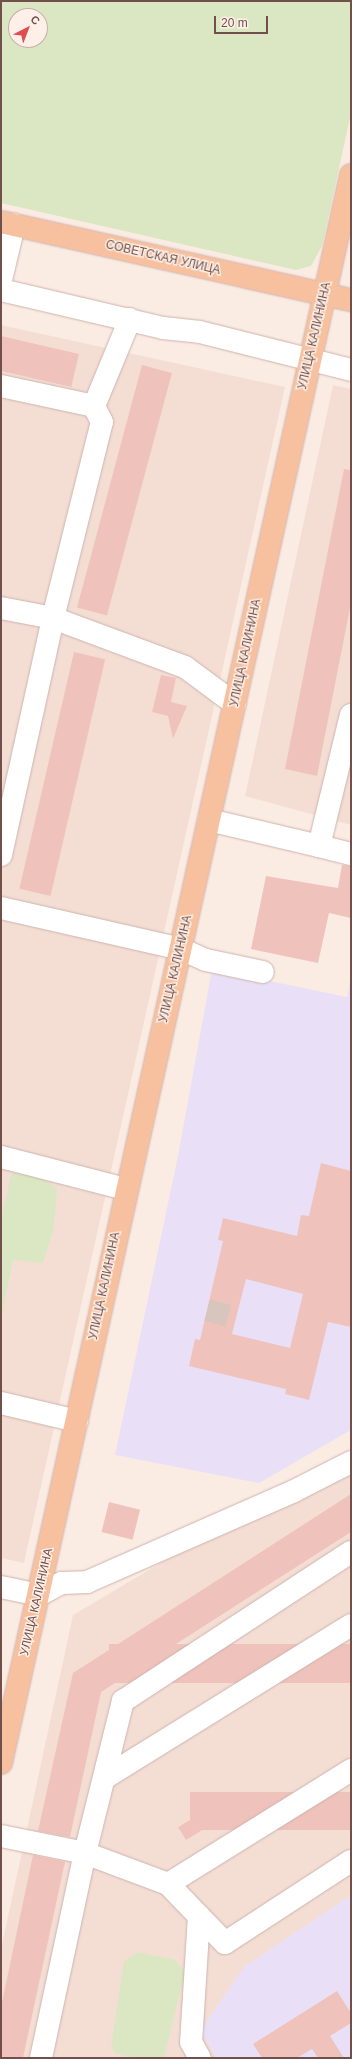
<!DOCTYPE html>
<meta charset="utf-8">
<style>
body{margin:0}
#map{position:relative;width:352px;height:2059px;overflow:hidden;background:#fbece3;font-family:Helvetica,sans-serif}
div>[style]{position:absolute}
.residential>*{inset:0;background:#f4ded4}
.education>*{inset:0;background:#e9e0f7}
.green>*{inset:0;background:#dae7c2}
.building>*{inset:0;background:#efc3bc;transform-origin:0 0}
.minor-tunnel>*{height:22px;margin-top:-11px;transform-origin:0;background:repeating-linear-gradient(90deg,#d8c5bd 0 22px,transparent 0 33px)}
.roads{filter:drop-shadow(0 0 1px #ceb3ad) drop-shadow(0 0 1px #ceb3ad)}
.minor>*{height:22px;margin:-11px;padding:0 11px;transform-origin:11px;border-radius:11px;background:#fff}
.major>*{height:22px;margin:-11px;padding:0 11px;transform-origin:11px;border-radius:11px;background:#f7c09e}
span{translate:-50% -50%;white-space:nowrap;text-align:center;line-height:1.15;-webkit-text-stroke:3px #fef0e8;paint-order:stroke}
.street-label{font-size:12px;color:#714f4a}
.frame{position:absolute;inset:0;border:2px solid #714f4a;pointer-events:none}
.north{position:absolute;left:8px;top:8px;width:40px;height:40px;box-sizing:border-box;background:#fef0e8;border:1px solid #c6b0a9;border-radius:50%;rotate:42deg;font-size:11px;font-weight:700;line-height:16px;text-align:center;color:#714f4a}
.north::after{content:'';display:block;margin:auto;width:14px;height:18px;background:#df4d50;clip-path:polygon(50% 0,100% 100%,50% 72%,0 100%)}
.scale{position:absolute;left:214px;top:16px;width:54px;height:18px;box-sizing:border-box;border:2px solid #714f4a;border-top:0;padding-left:5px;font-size:12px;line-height:14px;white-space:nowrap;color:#714f4a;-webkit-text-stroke:3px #fef0e8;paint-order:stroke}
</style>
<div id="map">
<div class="residential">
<div style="clip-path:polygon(1px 325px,285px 387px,24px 1563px,1px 1558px)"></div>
<div style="clip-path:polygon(333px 385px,351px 389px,351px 825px,245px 796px)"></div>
<div style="clip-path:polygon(351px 1450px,351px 2058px,1px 2058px,1px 1949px,73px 1615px)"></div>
</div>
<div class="education">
<div style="clip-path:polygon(212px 969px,347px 997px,351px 974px,351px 1430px,259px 1483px,115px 1455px,178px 1156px)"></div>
<div style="clip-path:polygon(351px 1895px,351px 2058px,217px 2058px,200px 2031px,244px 1967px)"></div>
</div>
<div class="green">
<div style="clip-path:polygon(evenodd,1px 1px,351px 1px,351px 113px,322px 246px,311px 266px,296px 270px,1px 203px,1px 1px,16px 16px,40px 16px,40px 40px,16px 40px,16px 16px)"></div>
<div style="clip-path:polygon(29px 1168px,57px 1189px,54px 1228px,43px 1263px,13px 1260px,1px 1319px,1px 1220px,11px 1175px)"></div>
<div style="clip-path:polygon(138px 1952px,175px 1960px,185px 1972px,164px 2058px,136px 2058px,116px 2054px,111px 2048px,124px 1961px)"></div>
</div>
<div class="building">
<div style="left:1px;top:336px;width:80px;height:34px;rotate:13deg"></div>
<div style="left:142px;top:365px;width:31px;height:251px;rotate:15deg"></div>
<div style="clip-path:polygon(344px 469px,351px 470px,351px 603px,317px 776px,285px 769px)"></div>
<div style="left:74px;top:652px;width:32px;height:243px;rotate:13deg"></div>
<div style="clip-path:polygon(161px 675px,176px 678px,171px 702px,187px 706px,173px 739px,168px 716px,152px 712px)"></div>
<div style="clip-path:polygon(342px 865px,351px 866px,351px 918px,329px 913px,318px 963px,251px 949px,266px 876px,338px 888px)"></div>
<div style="clip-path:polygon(evenodd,321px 1163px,351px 1171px,351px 1327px,328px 1322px,309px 1400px,285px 1394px,286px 1389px,189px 1366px,195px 1339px,200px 1340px,223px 1241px,218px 1240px,223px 1218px,297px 1236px,301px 1215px,309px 1216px,321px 1163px,246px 1279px,303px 1294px,290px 1348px,232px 1334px,246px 1279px)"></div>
<div style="clip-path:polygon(351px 1494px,351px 1532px,101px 1692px,70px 1837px,38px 1831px,73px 1673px)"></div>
<div style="left:109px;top:1502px;width:32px;height:31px;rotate:14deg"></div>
<div style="left:351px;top:1644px;width:39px;height:242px;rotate:90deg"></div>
<div style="left:351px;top:1792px;width:38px;height:161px;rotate:90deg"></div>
<div style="left:201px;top:1813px;width:15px;height:27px;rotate:58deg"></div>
<div style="clip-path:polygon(33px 1855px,65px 1862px,23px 2058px,1px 2058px,1px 2007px)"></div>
<div style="clip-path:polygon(337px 1991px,351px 2013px,351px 2023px,330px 2036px,344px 2058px,318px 2058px,312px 2049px,297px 2058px,262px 2058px,253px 2044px)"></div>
</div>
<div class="minor-tunnel">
<div style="left:207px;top:1310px;width:30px;rotate:15deg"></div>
</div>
<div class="roads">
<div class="minor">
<div style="left:1px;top:280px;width:57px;rotate:-76.7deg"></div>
<div style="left:1px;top:290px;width:166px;rotate:13.2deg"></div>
<div style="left:163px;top:328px;width:37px;rotate:6deg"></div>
<div style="left:200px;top:332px;width:156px;rotate:14.1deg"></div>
<div style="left:1px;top:386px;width:95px;rotate:12.1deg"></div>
<div style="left:1px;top:608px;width:53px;rotate:10.9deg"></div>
<div style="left:53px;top:618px;width:141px;rotate:20.4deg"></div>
<div style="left:185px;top:667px;width:62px;rotate:36.5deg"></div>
<div style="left:209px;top:820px;width:113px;rotate:13.3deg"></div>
<div style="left:319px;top:846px;width:135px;rotate:-76.3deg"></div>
<div style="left:319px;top:846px;width:33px;rotate:14deg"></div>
<div style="left:1px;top:855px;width:243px;rotate:-77.6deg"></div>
<div style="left:53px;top:618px;width:202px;rotate:-76deg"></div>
<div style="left:102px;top:422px;width:18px;rotate:-117deg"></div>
<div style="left:94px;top:406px;width:94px;rotate:-67.5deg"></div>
<div style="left:1px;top:908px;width:185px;rotate:12.8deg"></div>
<div style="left:181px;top:949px;width:27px;rotate:24deg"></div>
<div style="left:206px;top:960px;width:58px;rotate:11.9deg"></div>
<div style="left:1px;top:1157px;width:129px;rotate:14.4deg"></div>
<div style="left:1px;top:1403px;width:78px;rotate:13.3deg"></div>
<div style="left:1px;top:1587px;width:39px;rotate:12deg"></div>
<div style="left:39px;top:1595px;width:26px;rotate:-28deg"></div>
<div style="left:62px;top:1583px;width:25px;rotate:-2deg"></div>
<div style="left:87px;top:1582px;width:226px;rotate:-23.7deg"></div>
<div style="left:294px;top:1491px;width:64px;rotate:-27deg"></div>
<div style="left:106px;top:1777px;width:288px;rotate:-31.8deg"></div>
<div style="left:1px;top:1836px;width:86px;rotate:11.4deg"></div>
<div style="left:85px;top:1853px;width:89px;rotate:20.5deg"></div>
<div style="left:168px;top:1884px;width:82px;rotate:46deg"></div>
<div style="left:225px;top:1943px;width:150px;rotate:-33.1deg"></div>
<div style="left:168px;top:1884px;width:216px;rotate:-31.9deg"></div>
<div style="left:199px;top:1916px;width:126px;rotate:93.6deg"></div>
<div style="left:191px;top:2042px;width:18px;rotate:61deg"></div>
<div style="left:41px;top:2058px;width:210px;rotate:-77.9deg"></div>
<div style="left:85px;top:1853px;width:157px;rotate:-76deg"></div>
<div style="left:123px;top:1701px;width:272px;rotate:-33.2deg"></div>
</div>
<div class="major">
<div style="left:1px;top:222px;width:359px;rotate:12.6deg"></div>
<div style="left:1px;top:1763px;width:1626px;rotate:-77.57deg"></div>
</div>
</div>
<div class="street-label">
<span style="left:163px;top:258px;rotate:13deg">СОВЕТСКАЯ УЛИЦА</span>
<span style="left:315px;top:336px;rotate:-77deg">УЛИЦА КАЛИНИНА</span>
<span style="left:246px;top:653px;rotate:-78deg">УЛИЦА КАЛИНИНА</span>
<span style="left:176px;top:969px;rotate:-77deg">УЛИЦА КАЛИНИНА</span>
<span style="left:105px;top:1286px;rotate:-78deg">УЛИЦА КАЛИНИНА</span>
<span style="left:37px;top:1602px;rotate:-77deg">УЛИЦА КАЛИНИНА</span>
</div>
<div class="frame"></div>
<div class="north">С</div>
<div class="scale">20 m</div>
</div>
